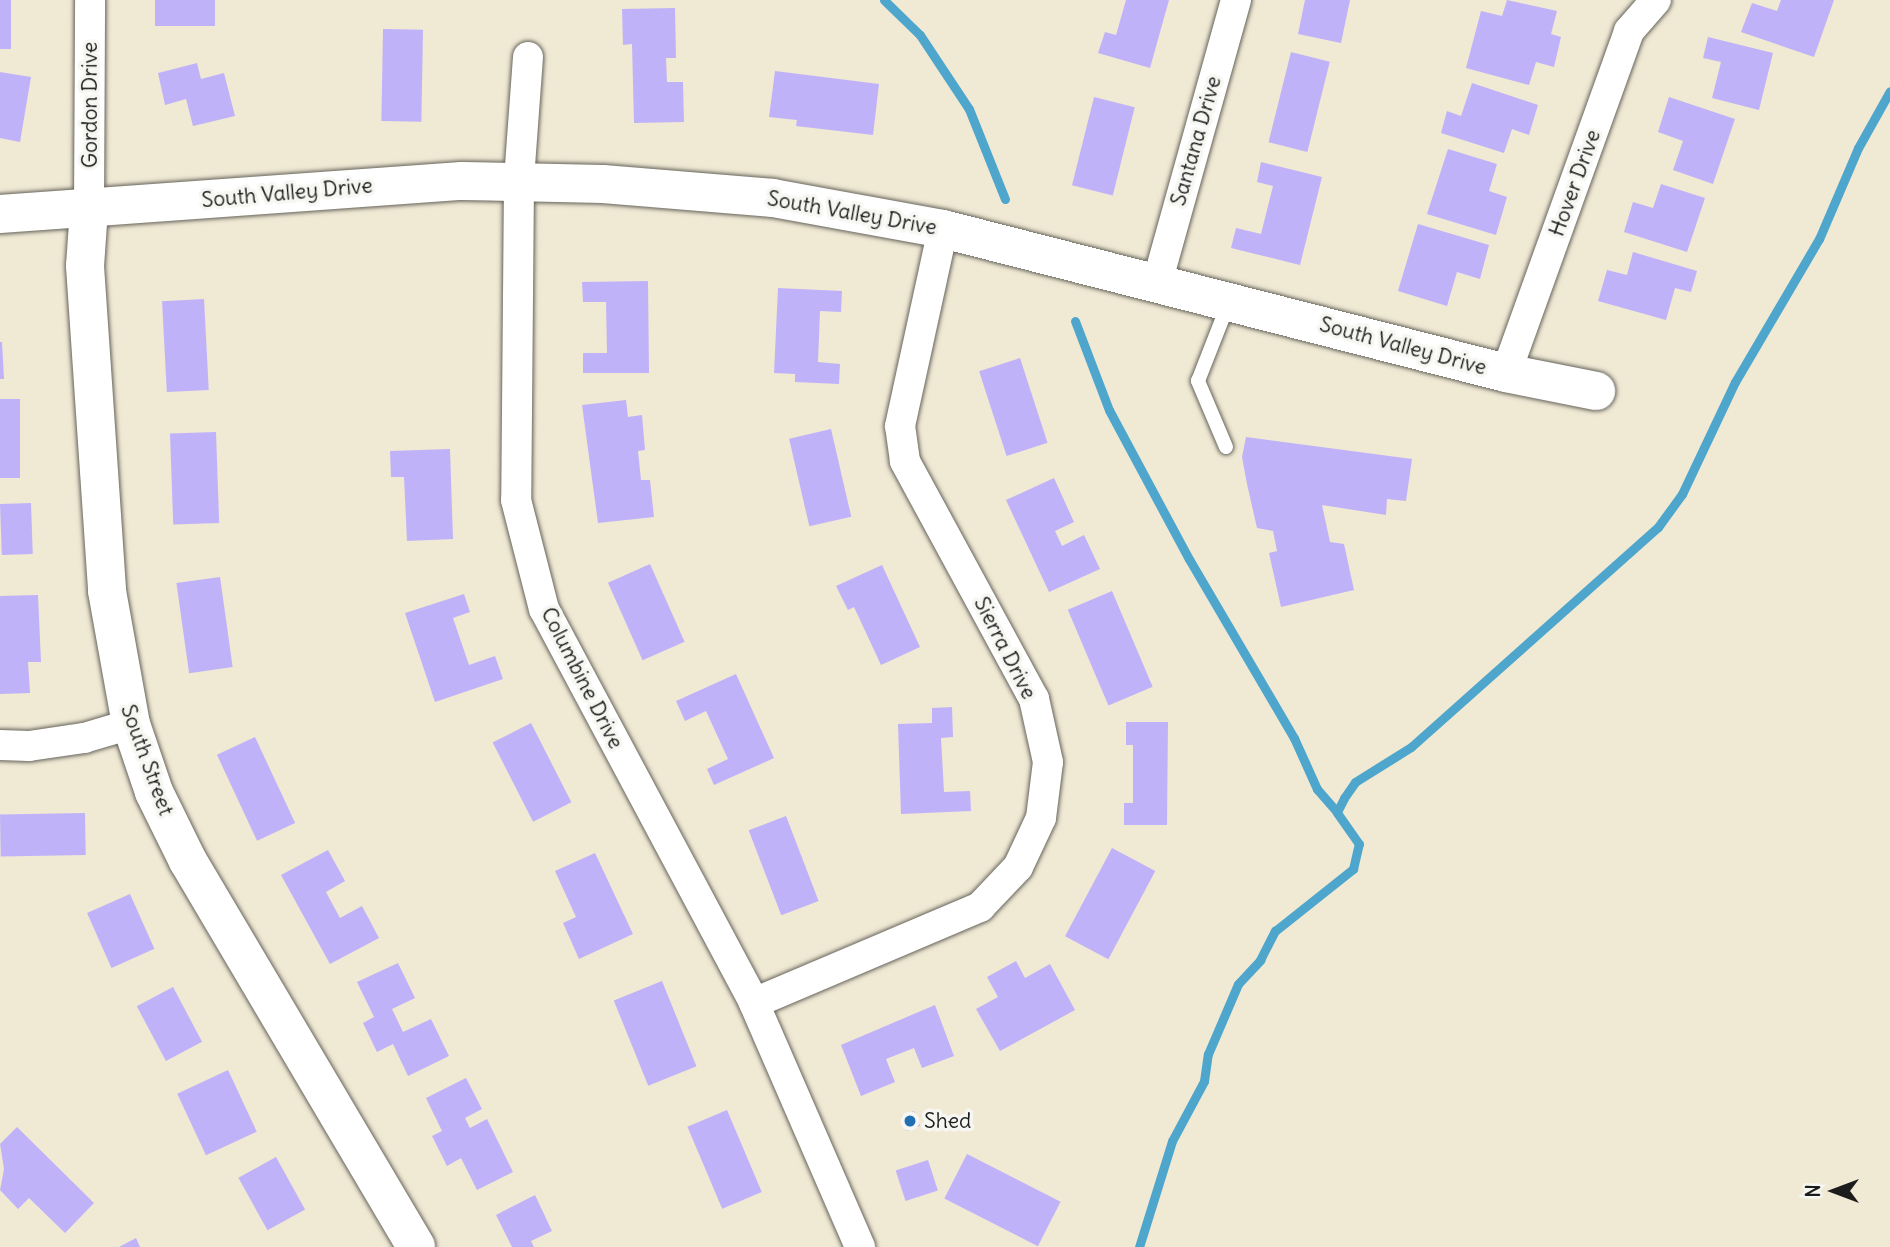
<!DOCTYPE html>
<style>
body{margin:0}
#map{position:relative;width:1890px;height:1247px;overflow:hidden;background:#f0e9d4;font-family:Delius,sans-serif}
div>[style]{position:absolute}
.stream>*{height:9px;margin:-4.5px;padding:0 4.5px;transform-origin:4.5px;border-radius:4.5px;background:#4fa6cc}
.building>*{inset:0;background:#c0b2f9;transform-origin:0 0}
.roads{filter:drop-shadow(0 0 2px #66645c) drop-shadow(0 0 2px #66645c)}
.lane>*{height:14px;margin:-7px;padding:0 7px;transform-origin:7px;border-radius:7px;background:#fff}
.street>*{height:30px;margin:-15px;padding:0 15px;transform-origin:15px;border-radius:15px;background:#fff}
.secondary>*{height:38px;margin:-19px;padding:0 19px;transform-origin:19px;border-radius:19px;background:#fff}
.dots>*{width:19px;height:19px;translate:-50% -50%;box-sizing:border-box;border:4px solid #f6f6f2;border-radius:50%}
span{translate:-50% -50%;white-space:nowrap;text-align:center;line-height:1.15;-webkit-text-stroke:7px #f6f6f2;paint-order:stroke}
.street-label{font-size:21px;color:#1c1c1c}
.poi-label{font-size:21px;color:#1c1c1c}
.left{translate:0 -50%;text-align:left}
.north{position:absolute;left:1799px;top:1156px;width:70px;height:70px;-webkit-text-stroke:5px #f6f6f2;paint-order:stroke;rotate:270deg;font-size:19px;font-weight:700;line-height:28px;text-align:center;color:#1c1c1c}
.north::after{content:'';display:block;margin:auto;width:24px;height:32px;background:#1c1c1c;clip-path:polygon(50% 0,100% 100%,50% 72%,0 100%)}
</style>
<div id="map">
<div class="stream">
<div style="left:884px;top:0;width:50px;rotate:44.2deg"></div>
<div style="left:920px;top:35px;width:89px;rotate:56.5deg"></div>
<div style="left:969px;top:109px;width:97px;rotate:68.2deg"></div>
<div style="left:1075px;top:321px;width:95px;rotate:69.1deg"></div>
<div style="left:1109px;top:410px;width:169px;rotate:61.8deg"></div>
<div style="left:1189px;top:559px;width:208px;rotate:59.6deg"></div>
<div style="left:1294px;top:738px;width:56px;rotate:65.7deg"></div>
<div style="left:1317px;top:789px;width:30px;rotate:49deg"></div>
<div style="left:1139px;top:1247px;width:111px;rotate:-72.7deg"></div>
<div style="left:1172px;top:1141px;width:68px;rotate:-61.9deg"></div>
<div style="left:1204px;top:1081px;width:27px;rotate:-82deg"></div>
<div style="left:1208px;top:1054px;width:76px;rotate:-66.8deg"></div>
<div style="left:1238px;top:984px;width:33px;rotate:-47deg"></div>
<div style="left:1260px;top:960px;width:33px;rotate:-63deg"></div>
<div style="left:1275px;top:931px;width:100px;rotate:-38.5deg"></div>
<div style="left:1353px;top:869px;width:26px;rotate:-77deg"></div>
<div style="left:1359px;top:844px;width:39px;rotate:-125deg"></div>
<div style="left:1337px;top:812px;width:16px;rotate:-63deg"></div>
<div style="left:1344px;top:798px;width:19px;rotate:-55deg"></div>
<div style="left:1355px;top:782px;width:66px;rotate:-32deg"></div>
<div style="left:1411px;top:747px;width:331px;rotate:-41.7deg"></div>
<div style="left:1658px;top:527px;width:41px;rotate:-54deg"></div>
<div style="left:1682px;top:494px;width:124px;rotate:-64.7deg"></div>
<div style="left:1735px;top:382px;width:166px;rotate:-59.6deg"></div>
<div style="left:1819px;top:239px;width:99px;rotate:-66.8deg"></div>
<div style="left:1858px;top:148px;width:65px;rotate:-60.7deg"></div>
</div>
<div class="building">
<div style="left:0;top:0;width:11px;height:49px"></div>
<div style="left:155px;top:0;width:60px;height:26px"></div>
<div style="clip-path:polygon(1126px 0,1169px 0,1150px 68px,1098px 53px,1105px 32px,1116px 35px)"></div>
<div style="clip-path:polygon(1305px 0,1350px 0,1341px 43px,1298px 34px)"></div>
<div style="clip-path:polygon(1507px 0,1557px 11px,1551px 34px,1561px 37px,1554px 67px,1536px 62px,1529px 85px,1466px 68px,1481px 11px,1502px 16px)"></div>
<div style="clip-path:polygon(1781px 0,1834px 0,1814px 57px,1741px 32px,1752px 3px,1777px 11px)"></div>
<div style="clip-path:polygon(675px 8px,676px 58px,666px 58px,667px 82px,683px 82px,684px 122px,634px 123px,632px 44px,623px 45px,622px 9px)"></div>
<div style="left:383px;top:29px;width:40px;height:92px;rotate:1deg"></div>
<div style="clip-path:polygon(1708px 37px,1773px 53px,1759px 110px,1712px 98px,1721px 62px,1703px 58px)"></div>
<div style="left:1291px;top:52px;width:40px;height:93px;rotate:14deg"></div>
<div style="clip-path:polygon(197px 63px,201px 79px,224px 73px,235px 116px,193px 126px,186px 99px,165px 105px,158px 73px)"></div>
<div style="clip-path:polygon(775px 71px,879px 84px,873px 135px,796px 126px,797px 120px,769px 117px)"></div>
<div style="clip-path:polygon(0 72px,31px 77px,20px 142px,0 138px)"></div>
<div style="clip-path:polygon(1472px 83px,1538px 105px,1529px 135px,1512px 129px,1504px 153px,1441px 133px,1447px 111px,1461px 116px)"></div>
<div style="left:1094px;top:97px;width:42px;height:91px;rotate:14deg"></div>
<div style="clip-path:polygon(1669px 97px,1735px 119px,1713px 184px,1673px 170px,1683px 141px,1658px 132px)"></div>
<div style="clip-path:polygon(1448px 149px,1497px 164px,1489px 191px,1507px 197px,1496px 235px,1427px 214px)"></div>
<div style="clip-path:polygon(1261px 162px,1322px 177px,1300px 265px,1231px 248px,1236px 228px,1261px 234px,1273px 186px,1257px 182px)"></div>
<div style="clip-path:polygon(1661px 184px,1705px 198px,1687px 252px,1624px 232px,1633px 202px,1653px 208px)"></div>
<div style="clip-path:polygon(1418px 224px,1489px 245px,1480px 279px,1457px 272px,1447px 306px,1398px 291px)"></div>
<div style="clip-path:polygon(1633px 252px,1697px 271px,1691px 292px,1675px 288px,1666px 320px,1598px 301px,1607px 270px,1627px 275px)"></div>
<div style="clip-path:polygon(648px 281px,649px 373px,583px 373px,583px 353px,607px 353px,606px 302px,583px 302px,582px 282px)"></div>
<div style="clip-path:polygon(778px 288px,842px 291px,841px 312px,820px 311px,818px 362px,840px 364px,839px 384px,795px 382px,795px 374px,774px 373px)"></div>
<div style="left:204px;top:299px;width:91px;height:42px;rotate:87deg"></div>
<div style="clip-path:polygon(0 342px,2px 342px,4px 379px,0 379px)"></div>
<div style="left:1020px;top:358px;width:89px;height:43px;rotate:72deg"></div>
<div style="left:0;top:399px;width:20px;height:79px"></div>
<div style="clip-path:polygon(626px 400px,628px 417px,642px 415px,645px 450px,638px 451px,641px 480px,650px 480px,654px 517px,598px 523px,582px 405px)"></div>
<div style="left:831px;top:429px;width:90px;height:43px;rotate:77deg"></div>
<div style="left:216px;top:432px;width:91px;height:46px;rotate:88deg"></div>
<div style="clip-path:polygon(1246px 437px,1412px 459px,1406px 501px,1387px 499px,1386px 515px,1322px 505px,1330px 542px,1344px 544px,1354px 590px,1281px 607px,1269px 553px,1277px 551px,1273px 531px,1257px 528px,1247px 484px,1242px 457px)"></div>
<div style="clip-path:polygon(450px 449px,453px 539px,407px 541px,404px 477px,391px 477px,390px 451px)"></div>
<div style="clip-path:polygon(1054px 478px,1074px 522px,1055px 531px,1062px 546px,1084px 535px,1100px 569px,1049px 592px,1006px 500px)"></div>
<div style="left:31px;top:503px;width:51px;height:31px;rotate:88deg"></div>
<div style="left:650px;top:564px;width:85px;height:46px;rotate:66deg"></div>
<div style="clip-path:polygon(882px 565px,920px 647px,881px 665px,854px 607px,848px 610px,836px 586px)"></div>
<div style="left:220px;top:577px;width:91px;height:44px;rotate:82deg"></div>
<div style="left:1112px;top:591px;width:104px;height:48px;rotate:67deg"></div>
<div style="clip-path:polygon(464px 594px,470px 612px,453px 618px,469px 665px,495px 656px,503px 679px,435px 702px,405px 613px)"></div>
<div style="clip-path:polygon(38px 595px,41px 662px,28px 662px,30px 693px,0 694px,0 596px)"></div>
<div style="clip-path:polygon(736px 674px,774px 758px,714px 785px,707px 769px,728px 759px,706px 711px,685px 721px,676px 701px)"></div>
<div style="clip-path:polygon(952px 707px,953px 737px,941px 738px,944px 792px,970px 791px,971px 811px,901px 814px,898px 724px,932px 723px,932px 708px)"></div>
<div style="clip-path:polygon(1126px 722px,1168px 722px,1167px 825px,1124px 825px,1124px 803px,1133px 803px,1133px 745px,1126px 745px)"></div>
<div style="left:531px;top:723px;width:89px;height:43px;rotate:63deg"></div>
<div style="left:255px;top:737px;width:95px;height:42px;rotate:65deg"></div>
<div style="left:85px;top:813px;width:42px;height:85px;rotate:89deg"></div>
<div style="left:786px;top:816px;width:91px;height:40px;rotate:69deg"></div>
<div style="left:1112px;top:848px;width:49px;height:100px;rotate:28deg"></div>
<div style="clip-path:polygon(328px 850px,345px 881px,326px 892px,340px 918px,362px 906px,379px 938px,330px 964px,281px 875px)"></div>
<div style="clip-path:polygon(595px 853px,633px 934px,579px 959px,563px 923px,576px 917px,555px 871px)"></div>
<div style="left:130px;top:894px;width:60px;height:47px;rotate:66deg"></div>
<div style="clip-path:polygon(1016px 961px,1025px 978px,1050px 964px,1075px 1010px,1000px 1051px,976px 1009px,998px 997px,987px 977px)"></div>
<div style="clip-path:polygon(398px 963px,415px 998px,392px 1009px,403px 1032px,431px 1019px,449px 1056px,408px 1076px,393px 1044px,377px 1052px,363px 1023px,374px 1017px,357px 982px)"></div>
<div style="left:662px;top:981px;width:92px;height:52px;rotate:68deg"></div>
<div style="left:173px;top:987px;width:62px;height:41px;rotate:62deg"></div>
<div style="clip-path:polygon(935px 1005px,954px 1056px,922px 1068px,914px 1048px,886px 1059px,895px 1082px,861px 1096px,841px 1045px)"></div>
<div style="left:228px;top:1070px;width:68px;height:56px;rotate:65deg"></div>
<div style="clip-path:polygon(466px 1078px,482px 1109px,465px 1118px,470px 1128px,487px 1119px,513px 1172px,477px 1190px,461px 1158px,447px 1166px,432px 1136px,442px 1131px,426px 1098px)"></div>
<div style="left:727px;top:1110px;width:89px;height:43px;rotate:67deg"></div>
<div style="left:914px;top:1111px;width:16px;height:14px;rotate:68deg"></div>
<div style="clip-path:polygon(17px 1127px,94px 1203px,65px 1233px,29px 1198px,18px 1209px,0 1190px,4px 1169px,0 1144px)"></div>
<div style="left:967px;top:1154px;width:105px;height:50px;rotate:27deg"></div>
<div style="left:276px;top:1157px;width:60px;height:43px;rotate:61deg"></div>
<div style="left:928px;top:1160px;width:32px;height:34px;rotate:72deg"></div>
<div style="clip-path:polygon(535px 1195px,552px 1231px,531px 1241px,534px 1247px,512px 1247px,496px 1215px)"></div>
<div style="clip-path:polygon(136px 1238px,140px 1247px,119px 1247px)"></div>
</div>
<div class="roads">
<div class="lane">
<div style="left:1226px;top:447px;width:72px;rotate:-113deg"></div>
<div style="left:1198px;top:381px;width:85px;rotate:-68.6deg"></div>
</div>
<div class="street">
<div style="left:528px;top:57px;width:124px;rotate:94.2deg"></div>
<div style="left:519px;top:181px;width:319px;rotate:90.5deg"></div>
<div style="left:516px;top:500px;width:113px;rotate:75.6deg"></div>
<div style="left:544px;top:609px;width:446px;rotate:61.9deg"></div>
<div style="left:754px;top:1003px;width:266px;rotate:66.5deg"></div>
<div style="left:89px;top:209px;width:209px;rotate:-89.7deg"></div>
<div style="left:1157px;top:283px;width:294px;rotate:-74.4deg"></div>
<div style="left:1506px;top:373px;width:363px;rotate:-70.2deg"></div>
<div style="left:1629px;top:31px;width:41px;rotate:-48.9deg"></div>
<div style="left:0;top:745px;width:29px;rotate:2deg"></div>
<div style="left:29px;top:746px;width:56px;rotate:-8.3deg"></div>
<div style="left:84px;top:738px;width:49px;rotate:-16.6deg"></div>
<div style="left:754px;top:1003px;width:246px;rotate:-23deg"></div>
<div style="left:980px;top:907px;width:55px;rotate:-46.5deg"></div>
<div style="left:1018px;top:867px;width:54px;rotate:-64.9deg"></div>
<div style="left:1041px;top:818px;width:56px;rotate:-82.9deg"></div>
<div style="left:1048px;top:762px;width:65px;rotate:-102.5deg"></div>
<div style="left:1034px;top:699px;width:271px;rotate:-118.5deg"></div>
<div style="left:905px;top:461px;width:35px;rotate:-98deg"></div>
<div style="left:900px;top:426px;width:202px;rotate:-77.7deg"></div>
</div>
<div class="secondary">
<div style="left:89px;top:209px;width:57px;rotate:94deg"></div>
<div style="left:85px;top:266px;width:326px;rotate:86.1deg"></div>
<div style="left:107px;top:591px;width:135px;rotate:79.8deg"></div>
<div style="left:131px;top:724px;width:72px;rotate:71.3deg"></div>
<div style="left:154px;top:792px;width:77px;rotate:63.8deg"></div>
<div style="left:188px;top:861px;width:448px;rotate:59.4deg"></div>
<div style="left:0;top:214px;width:463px;rotate:-4.1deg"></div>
<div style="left:462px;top:181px;width:141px;rotate:1.2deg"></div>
<div style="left:603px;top:184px;width:171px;rotate:4.7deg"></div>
<div style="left:773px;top:198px;width:173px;rotate:10.3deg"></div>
<div style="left:943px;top:229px;width:581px;rotate:14.35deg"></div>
<div style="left:1506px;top:373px;width:92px;rotate:11.3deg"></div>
</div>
</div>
<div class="dots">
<div style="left:910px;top:1121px;background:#1f6fb2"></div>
</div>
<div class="street-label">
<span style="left:90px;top:105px;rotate:-90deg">Gordon Drive</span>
<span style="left:1196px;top:141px;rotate:-74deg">Santana Drive</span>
<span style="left:1575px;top:183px;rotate:-70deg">Hover Drive</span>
<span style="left:287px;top:193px;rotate:-5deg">South Valley Drive</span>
<span style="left:852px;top:213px;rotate:10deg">South Valley Drive</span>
<span style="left:1403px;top:346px;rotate:15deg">South Valley Drive</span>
<span style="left:1005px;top:648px;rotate:63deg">Sierra Drive</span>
<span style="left:582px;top:678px;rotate:63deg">Columbine Drive</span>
<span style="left:147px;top:760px;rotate:70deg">South Street</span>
</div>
<div class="poi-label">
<span class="left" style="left:924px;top:1121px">Shed</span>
</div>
<div class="north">N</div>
</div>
